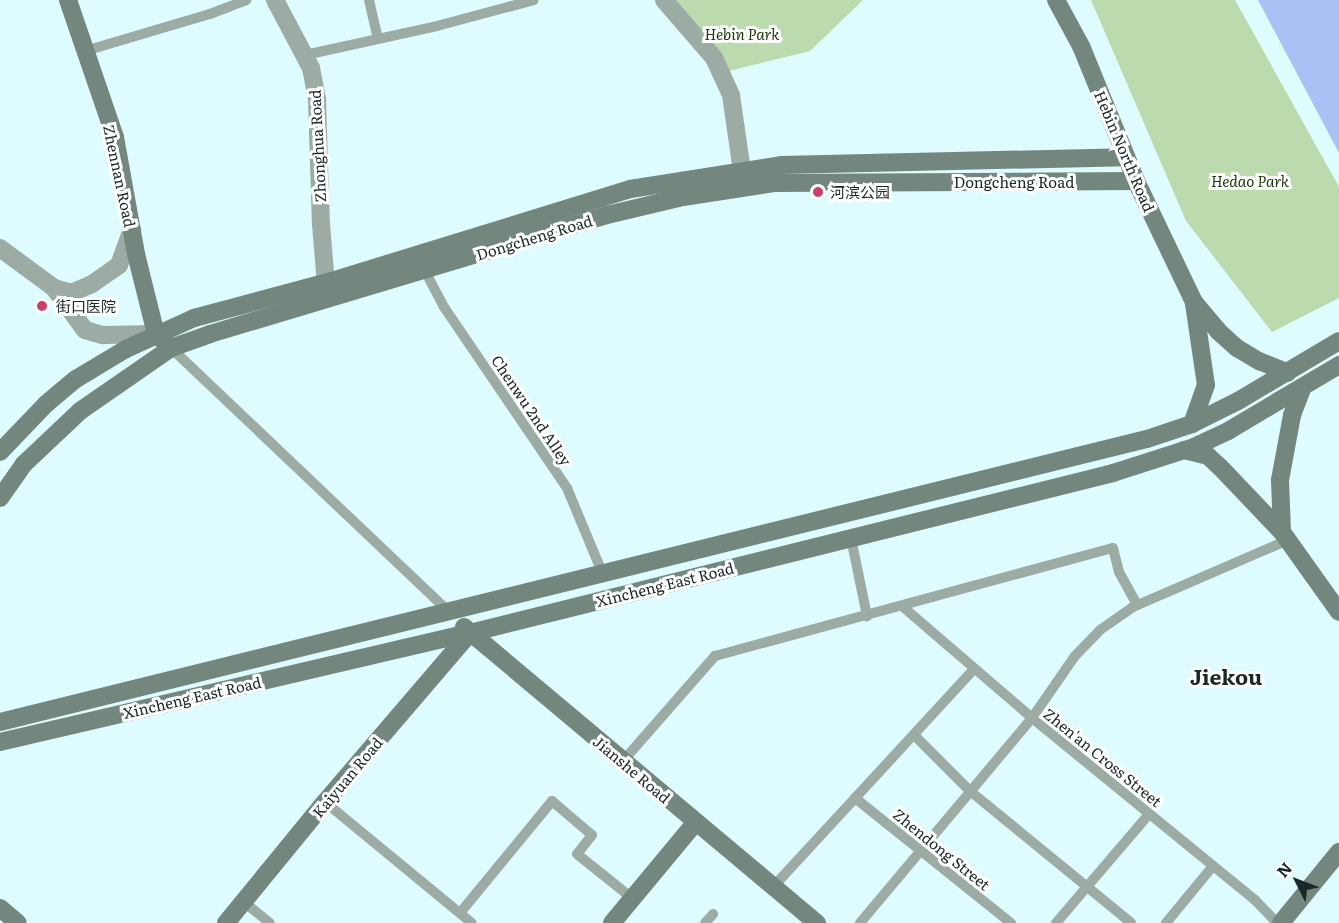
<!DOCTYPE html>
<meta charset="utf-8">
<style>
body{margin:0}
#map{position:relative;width:1339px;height:923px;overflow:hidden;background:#defcfe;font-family:Literata,"Noto Sans SC",serif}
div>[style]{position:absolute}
.green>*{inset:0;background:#bbdaad}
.water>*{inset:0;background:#abc0f5}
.lane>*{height:10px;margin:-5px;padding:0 5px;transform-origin:5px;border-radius:5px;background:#9daba5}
.street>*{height:18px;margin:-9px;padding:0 9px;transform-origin:9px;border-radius:9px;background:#9daba5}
.secondary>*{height:18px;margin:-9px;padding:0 9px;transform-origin:9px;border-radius:9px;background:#73877f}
.dots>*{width:16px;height:16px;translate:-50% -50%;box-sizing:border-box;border:3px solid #fff;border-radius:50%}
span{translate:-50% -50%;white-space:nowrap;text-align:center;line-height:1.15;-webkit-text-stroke:6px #fff;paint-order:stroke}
.park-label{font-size:15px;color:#1d380c;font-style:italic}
.street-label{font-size:15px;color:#1a2829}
.poi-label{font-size:15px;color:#1a2829}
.left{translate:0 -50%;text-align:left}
.district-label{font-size:21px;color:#1a2829;font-weight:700}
.north{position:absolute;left:1267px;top:851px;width:60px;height:60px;-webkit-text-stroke:4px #fff;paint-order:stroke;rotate:312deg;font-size:16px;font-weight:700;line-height:24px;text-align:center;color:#1a2829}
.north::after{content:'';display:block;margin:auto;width:21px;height:27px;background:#1a2829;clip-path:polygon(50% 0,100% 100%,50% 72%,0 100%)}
</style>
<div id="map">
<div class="green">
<div style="clip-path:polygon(664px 0,863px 0,810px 51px,721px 73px)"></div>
<div style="clip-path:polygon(1091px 0,1235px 0,1339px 187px,1339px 298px,1272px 332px,1186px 221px)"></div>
</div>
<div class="water">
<div style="clip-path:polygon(1258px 0,1339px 0,1339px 153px)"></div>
</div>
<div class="lane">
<div style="left:369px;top:0;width:39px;rotate:77deg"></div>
<div style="left:85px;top:51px;width:130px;rotate:-16.5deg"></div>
<div style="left:210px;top:14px;width:39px;rotate:-21deg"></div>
<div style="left:305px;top:55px;width:135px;rotate:-12.4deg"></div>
<div style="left:437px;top:26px;width:100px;rotate:-15deg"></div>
<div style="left:425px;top:271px;width:41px;rotate:62.2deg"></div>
<div style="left:444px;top:307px;width:219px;rotate:55.8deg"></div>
<div style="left:567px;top:488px;width:91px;rotate:67.4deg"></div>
<div style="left:171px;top:348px;width:383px;rotate:43.5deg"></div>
<div style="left:851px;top:538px;width:80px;rotate:78.4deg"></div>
<div style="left:902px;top:606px;width:172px;rotate:40.7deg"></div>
<div style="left:1032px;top:718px;width:288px;rotate:39.2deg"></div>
<div style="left:1255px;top:900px;width:32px;rotate:46deg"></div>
<div style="left:914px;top:735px;width:79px;rotate:45deg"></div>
<div style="left:970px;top:791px;width:208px;rotate:39.3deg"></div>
<div style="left:623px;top:761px;width:140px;rotate:-48.8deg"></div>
<div style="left:715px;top:656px;width:412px;rotate:-15.2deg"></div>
<div style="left:1113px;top:548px;width:25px;rotate:76deg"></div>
<div style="left:1119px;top:572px;width:38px;rotate:61deg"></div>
<div style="left:855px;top:798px;width:200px;rotate:38.7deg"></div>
<div style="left:325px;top:802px;width:190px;rotate:39.5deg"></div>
<div style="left:773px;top:887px;width:297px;rotate:-47.3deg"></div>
<div style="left:244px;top:902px;width:33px;rotate:39deg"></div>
<div style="left:460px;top:913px;width:145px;rotate:-50.6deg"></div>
<div style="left:552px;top:801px;width:52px;rotate:40.4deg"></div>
<div style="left:592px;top:835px;width:24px;rotate:128deg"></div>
<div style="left:577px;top:854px;width:70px;rotate:38.7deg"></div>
<div style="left:705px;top:923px;width:12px;rotate:-48deg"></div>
<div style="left:860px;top:923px;width:268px;rotate:-50deg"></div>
<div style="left:1032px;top:718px;width:75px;rotate:-55.3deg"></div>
<div style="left:1075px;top:656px;width:36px;rotate:-46deg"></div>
<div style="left:1100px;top:630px;width:40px;rotate:-34.9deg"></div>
<div style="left:1133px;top:607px;width:169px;rotate:-23.4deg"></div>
<div style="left:1056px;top:923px;width:143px;rotate:-49.5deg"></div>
<div style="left:1166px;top:923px;width:74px;rotate:-50.5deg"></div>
</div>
<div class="street">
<div style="left:275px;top:0;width:77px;rotate:62.1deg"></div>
<div style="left:311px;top:68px;width:33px;rotate:79deg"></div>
<div style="left:317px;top:100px;width:124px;rotate:88.2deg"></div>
<div style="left:321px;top:224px;width:73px;rotate:85.3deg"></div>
<div style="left:664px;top:0;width:77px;rotate:49.2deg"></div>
<div style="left:714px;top:58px;width:41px;rotate:65.3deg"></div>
<div style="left:731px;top:95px;width:91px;rotate:81.8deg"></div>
<div style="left:0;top:248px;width:67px;rotate:36.5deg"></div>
<div style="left:54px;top:288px;width:52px;rotate:53.6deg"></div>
<div style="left:85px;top:330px;width:19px;rotate:16deg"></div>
<div style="left:103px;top:335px;width:53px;rotate:-1.1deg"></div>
<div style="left:54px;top:288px;width:18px;rotate:16deg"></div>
<div style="left:71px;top:293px;width:23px;rotate:-23deg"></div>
<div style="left:92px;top:284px;width:33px;rotate:-35deg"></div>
<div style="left:119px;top:265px;width:38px;rotate:-70deg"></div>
</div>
<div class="secondary">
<div style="left:68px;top:0;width:145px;rotate:71.1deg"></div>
<div style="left:115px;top:137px;width:119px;rotate:79.8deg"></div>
<div style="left:136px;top:254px;width:82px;rotate:76deg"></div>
<div style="left:156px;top:334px;width:12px;rotate:42deg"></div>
<div style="left:1056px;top:0;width:52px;rotate:61.5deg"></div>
<div style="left:1081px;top:46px;width:146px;rotate:67.8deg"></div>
<div style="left:1136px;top:181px;width:134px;rotate:64.4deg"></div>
<div style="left:1194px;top:302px;width:38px;rotate:50deg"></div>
<div style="left:1218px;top:331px;width:25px;rotate:42deg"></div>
<div style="left:1237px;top:348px;width:26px;rotate:31deg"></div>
<div style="left:1259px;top:361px;width:31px;rotate:22deg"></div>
<div style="left:1192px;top:424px;width:41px;rotate:-70.3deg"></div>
<div style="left:1206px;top:385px;width:82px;rotate:-98.4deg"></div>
<div style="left:1184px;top:450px;width:25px;rotate:14deg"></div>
<div style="left:1208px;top:456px;width:16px;rotate:43deg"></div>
<div style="left:1220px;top:467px;width:90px;rotate:46.4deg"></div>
<div style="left:1282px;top:532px;width:98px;rotate:54.5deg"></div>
<div style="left:0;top:452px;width:66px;rotate:-46.2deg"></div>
<div style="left:46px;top:404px;width:39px;rotate:-40deg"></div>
<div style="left:76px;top:379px;width:58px;rotate:-31deg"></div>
<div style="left:126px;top:349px;width:75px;rotate:-24.5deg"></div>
<div style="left:194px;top:318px;width:136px;rotate:-15deg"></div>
<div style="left:325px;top:283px;width:319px;rotate:-17.1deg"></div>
<div style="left:630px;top:189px;width:153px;rotate:-9deg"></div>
<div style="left:781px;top:165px;width:345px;rotate:-1.3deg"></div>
<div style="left:0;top:498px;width:42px;rotate:-54.8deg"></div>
<div style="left:24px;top:464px;width:77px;rotate:-43.4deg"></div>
<div style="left:80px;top:411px;width:111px;rotate:-34.7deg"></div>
<div style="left:171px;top:348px;width:41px;rotate:-19.7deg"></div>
<div style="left:210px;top:334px;width:414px;rotate:-16.7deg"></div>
<div style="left:607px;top:215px;width:78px;rotate:-13.3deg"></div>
<div style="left:683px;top:197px;width:92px;rotate:-8.7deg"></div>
<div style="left:774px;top:183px;width:362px;rotate:-0.3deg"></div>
<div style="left:1282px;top:532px;width:52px;rotate:-92.2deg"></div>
<div style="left:1280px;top:480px;width:66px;rotate:-79.5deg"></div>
<div style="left:1292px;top:415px;width:30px;rotate:-69deg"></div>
<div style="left:464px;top:627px;width:461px;rotate:40deg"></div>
<div style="left:0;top:722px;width:1181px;rotate:-13.86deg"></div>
<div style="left:1147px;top:439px;width:47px;rotate:-18.4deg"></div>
<div style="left:1192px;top:424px;width:51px;rotate:-26.6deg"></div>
<div style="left:1238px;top:401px;width:117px;rotate:-30.7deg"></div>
<div style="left:0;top:742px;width:482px;rotate:-13.1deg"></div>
<div style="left:470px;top:633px;width:663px;rotate:-13.97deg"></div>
<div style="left:1113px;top:473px;width:85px;rotate:-17.8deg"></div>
<div style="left:1194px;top:447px;width:38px;rotate:-25deg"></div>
<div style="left:1228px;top:431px;width:129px;rotate:-30.7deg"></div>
<div style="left:0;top:908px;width:23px;rotate:40deg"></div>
<div style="left:226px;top:923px;width:156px;rotate:-50.7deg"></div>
<div style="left:325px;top:802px;width:223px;rotate:-49.4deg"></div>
<div style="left:612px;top:923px;width:131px;rotate:-50.3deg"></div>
<div style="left:1281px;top:923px;width:92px;rotate:-50.8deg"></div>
</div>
<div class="dots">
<div style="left:818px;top:192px;background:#cd3f6b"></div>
<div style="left:42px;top:306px;background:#cd3f6b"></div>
</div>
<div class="park-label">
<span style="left:742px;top:34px">Hebin Park</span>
<span style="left:1250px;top:181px">Hedao Park</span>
</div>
<div class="street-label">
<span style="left:317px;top:146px;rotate:-93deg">Zhonghua Road</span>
<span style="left:1125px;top:151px;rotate:67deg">Hebin North Road</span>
<span style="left:120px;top:176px;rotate:78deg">Zhennan Road</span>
<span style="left:1014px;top:182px">Dongcheng Road</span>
<span style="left:534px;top:237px;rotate:-17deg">Dongcheng Road</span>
<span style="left:532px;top:410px;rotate:56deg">Chenwu 2nd Alley</span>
<span style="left:665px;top:584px;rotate:-14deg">Xincheng East Road</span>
<span style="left:192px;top:697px;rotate:-13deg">Xincheng East Road</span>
<span style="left:1103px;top:757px;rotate:39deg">Zhen'an Cross Street</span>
<span style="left:632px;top:769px;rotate:40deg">Jianshe Road</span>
<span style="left:347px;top:777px;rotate:-50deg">Kaiyuan Road</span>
<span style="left:942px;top:849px;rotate:39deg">Zhendong Street</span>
</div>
<div class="poi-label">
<span class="left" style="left:830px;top:192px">河滨公园</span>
<span class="left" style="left:56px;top:306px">街口医院</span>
</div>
<div class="district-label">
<span style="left:1226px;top:676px">Jiekou</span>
</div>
<div class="north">N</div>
</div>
